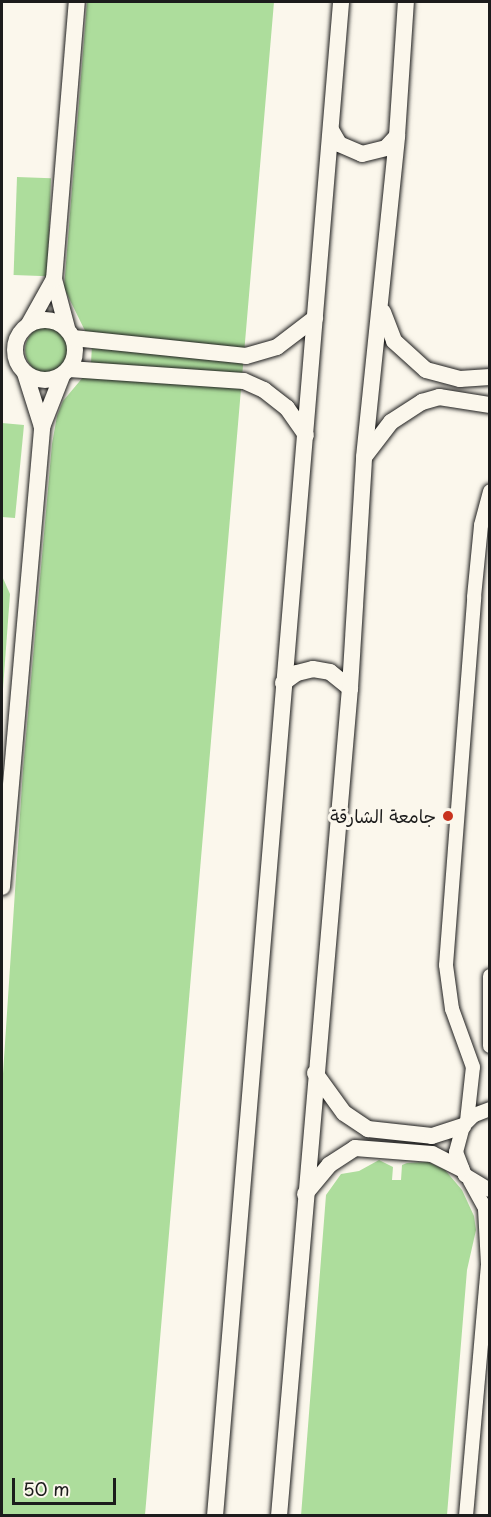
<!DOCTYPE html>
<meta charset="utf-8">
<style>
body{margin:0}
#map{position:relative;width:491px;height:1517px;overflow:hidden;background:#fbf7ec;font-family:"Playpen Sans","Playpen Sans Arabic",sans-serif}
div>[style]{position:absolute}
.green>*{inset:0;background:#addd9c;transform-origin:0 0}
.round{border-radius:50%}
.roads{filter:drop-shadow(0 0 2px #1c1c1c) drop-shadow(0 0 2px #1c1c1c)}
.minor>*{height:14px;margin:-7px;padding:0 7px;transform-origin:7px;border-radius:7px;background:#fbf7ec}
.tertiary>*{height:16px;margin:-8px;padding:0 8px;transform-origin:8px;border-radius:8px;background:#fbf7ec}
.tertiary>.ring{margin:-8px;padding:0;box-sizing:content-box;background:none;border:16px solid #fbf7ec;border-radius:50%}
.dots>*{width:16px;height:16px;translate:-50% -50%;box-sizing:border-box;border:3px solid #fbf7ec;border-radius:50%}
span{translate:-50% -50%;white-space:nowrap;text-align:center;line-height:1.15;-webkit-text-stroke:6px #fbf7ec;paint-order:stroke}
.poi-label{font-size:18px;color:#1c1c1c}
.right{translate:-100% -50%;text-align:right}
.frame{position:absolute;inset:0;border:3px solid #1c1c1c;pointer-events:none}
.scale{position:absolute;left:12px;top:1478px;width:104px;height:27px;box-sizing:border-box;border:3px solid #1c1c1c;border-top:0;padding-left:8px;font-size:18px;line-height:21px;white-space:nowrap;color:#1c1c1c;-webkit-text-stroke:4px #fbf7ec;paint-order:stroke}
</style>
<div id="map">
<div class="green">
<div style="clip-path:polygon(87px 2px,274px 2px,145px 1515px,2px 1516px,2px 1089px,23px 769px,52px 444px,57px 416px,63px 401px,84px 376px,91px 363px,92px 345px,64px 288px)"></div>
<div style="left:17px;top:177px;width:34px;height:98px;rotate:2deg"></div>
<div class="round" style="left:25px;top:326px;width:48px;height:48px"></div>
<div style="clip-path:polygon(2px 423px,24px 425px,15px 518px,2px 517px)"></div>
<div style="clip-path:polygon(2px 576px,10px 594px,2px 702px)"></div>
<div style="clip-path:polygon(379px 1160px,393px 1167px,392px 1180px,401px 1180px,402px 1165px,407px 1163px,428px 1162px,445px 1170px,462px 1190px,474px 1216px,476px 1230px,467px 1270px,447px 1515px,301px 1516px,326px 1195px,341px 1174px,359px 1171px)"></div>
</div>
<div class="roads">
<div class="minor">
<div style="left:490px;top:976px;width:70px;rotate:90deg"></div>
<div style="left:490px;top:1109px;width:17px;rotate:159deg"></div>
<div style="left:474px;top:1115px;width:16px;rotate:135deg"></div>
<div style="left:463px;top:1126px;width:27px;rotate:105deg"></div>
<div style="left:456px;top:1152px;width:25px;rotate:69deg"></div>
<div style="left:465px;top:1175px;width:29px;rotate:31deg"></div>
<div style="left:467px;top:1121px;width:54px;rotate:-83.7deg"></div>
<div style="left:473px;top:1067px;width:62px;rotate:-109.9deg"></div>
<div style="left:452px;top:1009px;width:44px;rotate:-97.8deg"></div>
<div style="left:446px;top:965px;width:369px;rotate:-85.6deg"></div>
<div style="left:474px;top:597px;width:72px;rotate:-84.4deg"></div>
<div style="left:481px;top:525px;width:35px;rotate:-75deg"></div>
<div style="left:466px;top:1516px;width:253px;rotate:-85deg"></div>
<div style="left:488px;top:1264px;width:56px;rotate:-93.1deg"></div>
<div style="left:485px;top:1208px;width:31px;rotate:-119deg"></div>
</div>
<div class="tertiary">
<div style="left:331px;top:130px;width:16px;rotate:60deg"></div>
<div style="left:339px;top:144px;width:25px;rotate:23deg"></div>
<div style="left:362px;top:154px;width:25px;rotate:-14deg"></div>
<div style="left:386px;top:148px;width:16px;rotate:-47deg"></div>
<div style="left:383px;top:312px;width:31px;rotate:69deg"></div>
<div style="left:394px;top:341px;width:43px;rotate:42.2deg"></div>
<div style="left:426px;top:370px;width:35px;rotate:15deg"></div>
<div style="left:460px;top:379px;width:30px;rotate:-4deg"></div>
<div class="ring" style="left:15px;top:320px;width:44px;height:44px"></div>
<div style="left:29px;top:324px;width:51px;rotate:-60.9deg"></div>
<div style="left:67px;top:328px;width:51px;rotate:-104.9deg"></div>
<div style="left:54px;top:279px;width:278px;rotate:-85.3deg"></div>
<div style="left:73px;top:338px;width:174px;rotate:5.9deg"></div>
<div style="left:246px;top:356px;width:32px;rotate:-16deg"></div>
<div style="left:277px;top:347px;width:48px;rotate:-37.3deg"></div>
<div style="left:69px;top:369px;width:175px;rotate:3.9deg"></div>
<div style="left:244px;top:381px;width:22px;rotate:24deg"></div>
<div style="left:264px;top:390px;width:29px;rotate:38deg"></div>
<div style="left:287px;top:408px;width:33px;rotate:55deg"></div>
<div style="left:25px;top:373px;width:57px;rotate:72.5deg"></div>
<div style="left:365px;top:456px;width:43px;rotate:-52.6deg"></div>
<div style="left:391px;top:422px;width:37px;rotate:-33deg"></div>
<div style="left:422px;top:402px;width:18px;rotate:-16deg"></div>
<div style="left:439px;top:397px;width:52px;rotate:8.9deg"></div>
<div style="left:283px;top:683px;width:17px;rotate:-36deg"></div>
<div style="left:297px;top:673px;width:16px;rotate:-14deg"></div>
<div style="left:313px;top:669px;width:17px;rotate:10deg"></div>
<div style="left:330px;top:672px;width:26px;rotate:39deg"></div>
<div style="left:2px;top:887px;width:462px;rotate:-85deg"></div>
<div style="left:42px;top:427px;width:55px;rotate:-68.6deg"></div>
<div style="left:315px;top:1073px;width:49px;rotate:54.1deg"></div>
<div style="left:344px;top:1113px;width:29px;rotate:34deg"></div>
<div style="left:368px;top:1129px;width:64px;rotate:6.2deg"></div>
<div style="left:432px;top:1136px;width:33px;rotate:-18deg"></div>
<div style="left:305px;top:1194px;width:38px;rotate:-50deg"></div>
<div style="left:329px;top:1165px;width:31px;rotate:-33deg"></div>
<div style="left:355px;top:1148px;width:77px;rotate:4.5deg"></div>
<div style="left:432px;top:1154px;width:33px;rotate:27deg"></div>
<div style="left:215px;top:1516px;width:1519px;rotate:-85.24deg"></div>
<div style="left:279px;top:1516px;width:831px;rotate:-85.1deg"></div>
<div style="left:350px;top:688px;width:231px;rotate:-86.5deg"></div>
<div style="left:364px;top:457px;width:323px;rotate:-84.1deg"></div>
<div style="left:397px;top:136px;width:134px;rotate:-86.2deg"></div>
</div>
</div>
<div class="dots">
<div style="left:448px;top:816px;background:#c8321e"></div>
</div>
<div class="poi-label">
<span class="right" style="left:436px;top:816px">جامعة الشارقة</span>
</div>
<div class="frame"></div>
<div class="scale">50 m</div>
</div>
